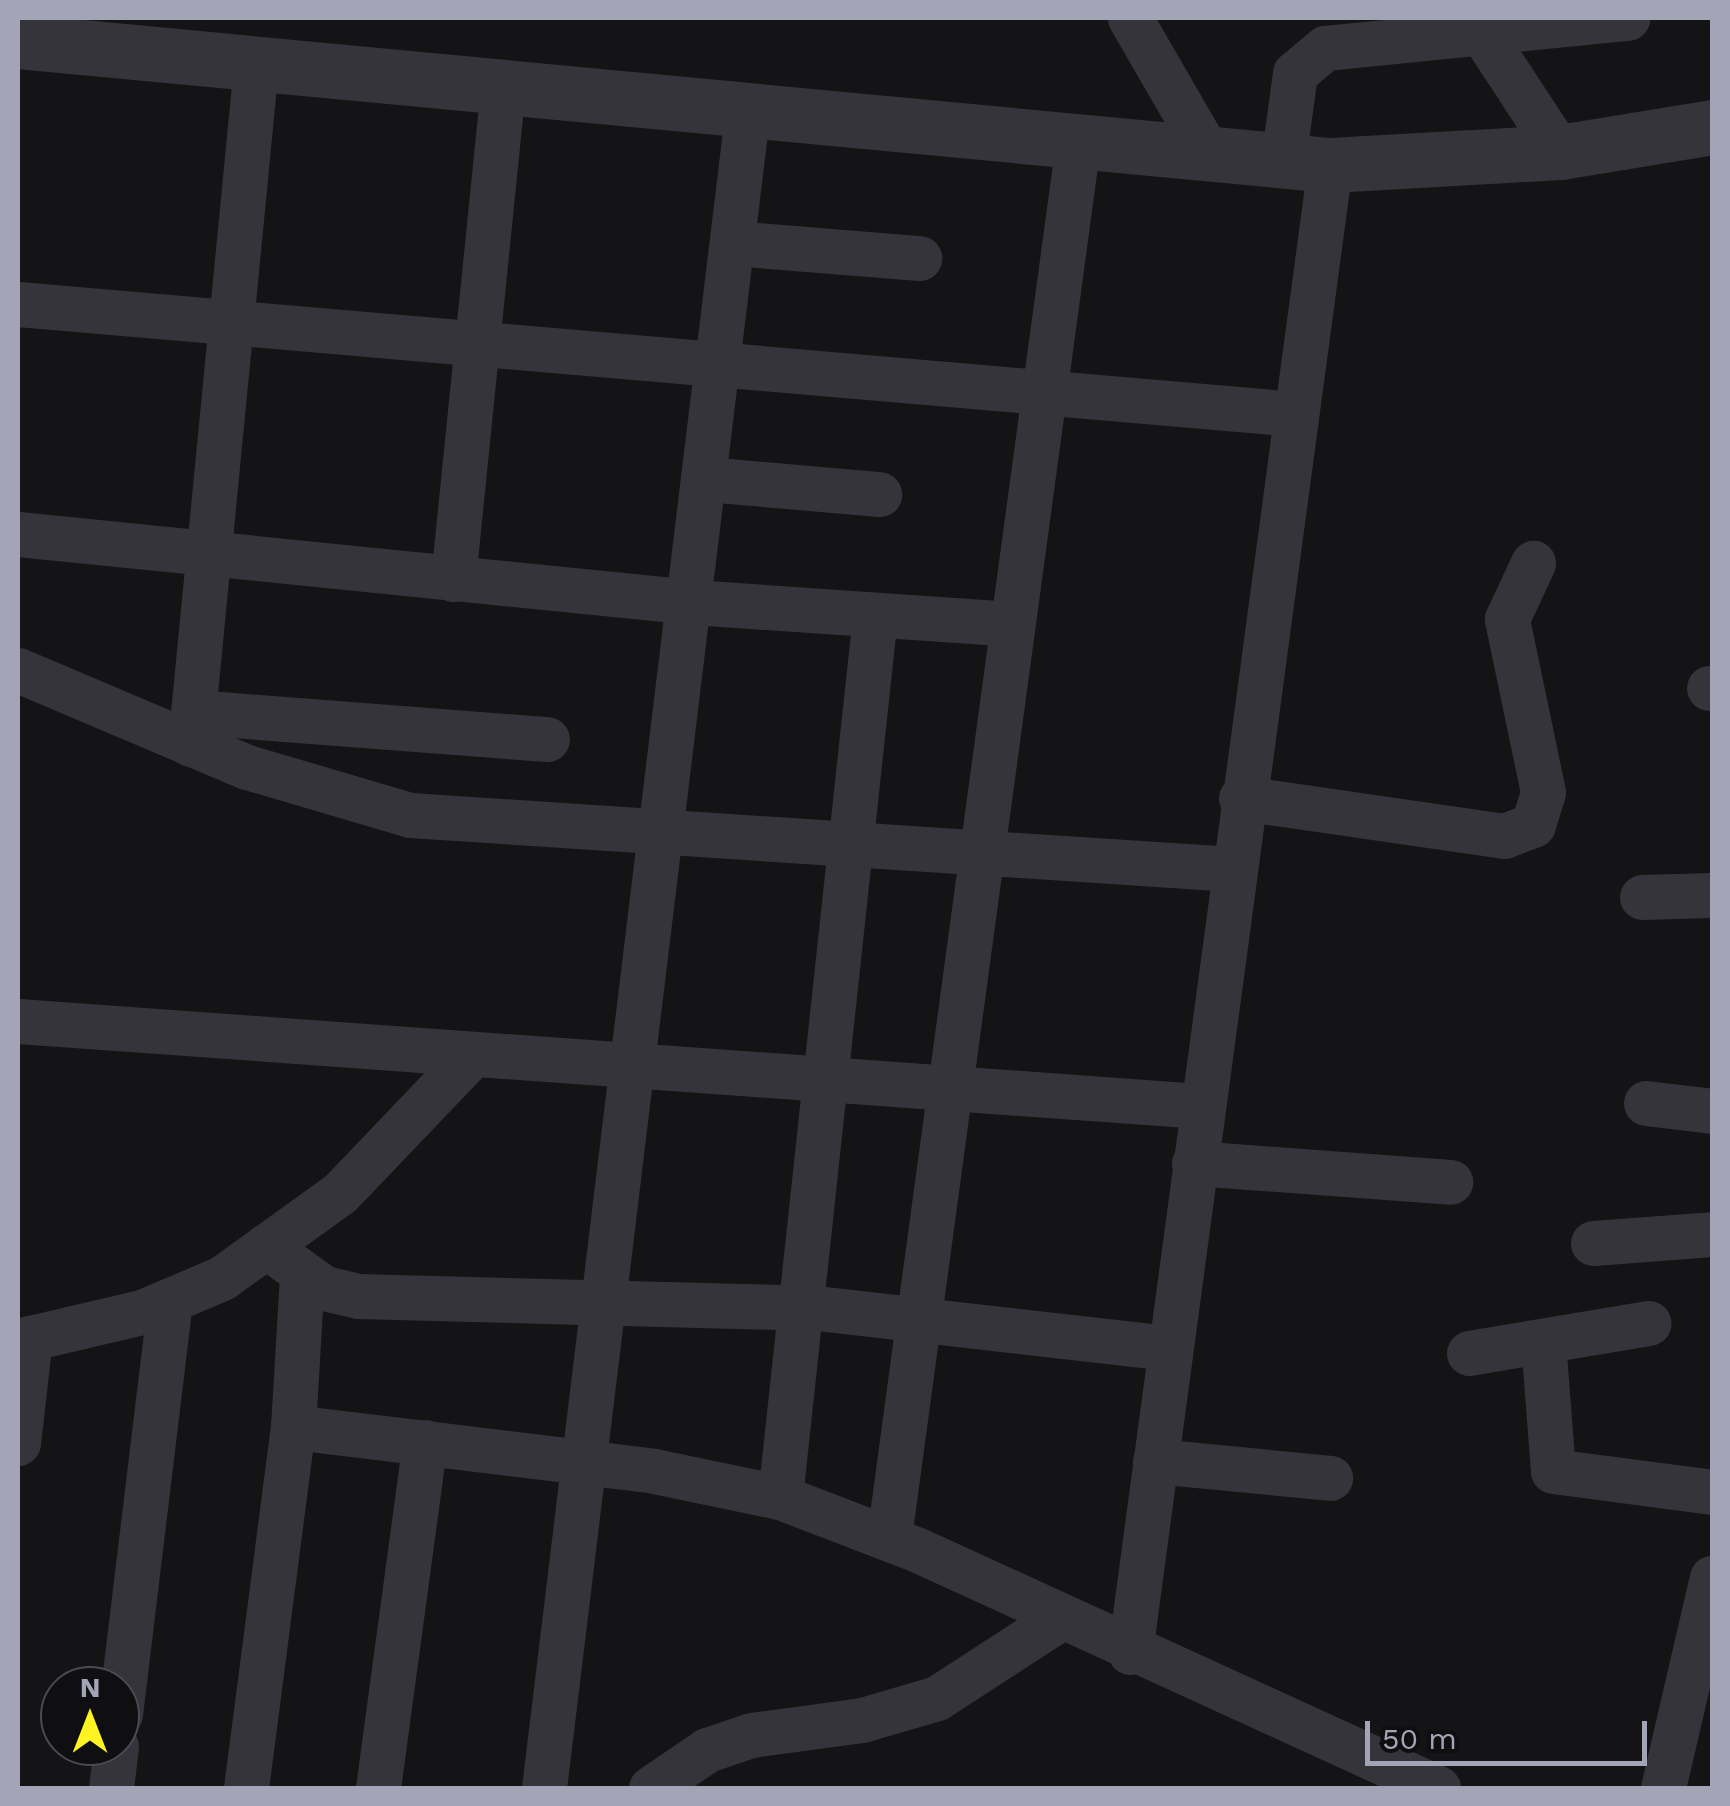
<!DOCTYPE html>
<style>
body{margin:0}
#map{position:relative;width:1730px;height:1806px;overflow:hidden;background:#141315;font-family:"Work Sans",sans-serif}
div>[style]{position:absolute}
.minor>*{height:45px;margin:-22.5px;padding:0 22.5px;transform-origin:22.5px;border-radius:22.5px;background:#35343a}
.tertiary>*{height:55px;margin:-27.5px;padding:0 27.5px;transform-origin:27.5px;border-radius:27.5px;background:#35343a}
span{translate:-50% -50%;white-space:nowrap;text-align:center;line-height:1.15;-webkit-text-stroke:9px #0f0e10;paint-order:stroke}
.frame{position:absolute;inset:0;border:20px solid #a4a4b7;pointer-events:none}
.north{position:absolute;left:40px;top:1666px;width:100px;height:100px;box-sizing:border-box;background:#0f0e10;border:2px solid #4b4a53;border-radius:50%;rotate:0deg;font-size:28px;font-weight:700;line-height:40px;text-align:center;color:#a4a4b7}
.north::after{content:'';display:block;margin:auto;width:35px;height:45px;background:#fff421;clip-path:polygon(50% 0,100% 100%,50% 72%,0 100%)}
.scale{position:absolute;left:1365px;top:1721px;width:282px;height:45px;box-sizing:border-box;border:5px solid #a4a4b7;border-top:0;padding-left:12px;font-size:30px;line-height:35px;white-space:nowrap;color:#a4a4b7;-webkit-text-stroke:8px #0f0e10;paint-order:stroke}
</style>
<div id="map">
<div class="minor">
<div style="left:1130px;top:18px;width:156px;rotate:60deg"></div>
<div style="left:1472px;top:18px;width:160px;rotate:56.7deg"></div>
<div style="left:1283px;top:161px;width:89px;rotate:-82.2deg"></div>
<div style="left:1295px;top:73px;width:39px;rotate:-40deg"></div>
<div style="left:1325px;top:48px;width:304px;rotate:-5.7deg"></div>
<div style="left:732px;top:243px;width:188px;rotate:4.6deg"></div>
<div style="left:18px;top:304px;width:1283px;rotate:4.92deg"></div>
<div style="left:706px;top:479px;width:174px;rotate:5deg"></div>
<div style="left:18px;top:534px;width:677px;rotate:5.76deg"></div>
<div style="left:692px;top:602px;width:321px;rotate:3.9deg"></div>
<div style="left:453px;top:579px;width:495px;rotate:-84.2deg"></div>
<div style="left:18px;top:670px;width:249px;rotate:23deg"></div>
<div style="left:247px;top:767px;width:170px;rotate:16.4deg"></div>
<div style="left:410px;top:815px;width:824px;rotate:3.76deg"></div>
<div style="left:1709px;top:688px;width:3px"></div>
<div style="left:194px;top:712px;width:354px;rotate:4.4deg"></div>
<div style="left:190px;top:744px;width:682px;rotate:-84.45deg"></div>
<div style="left:1241px;top:798px;width:266px;rotate:8.2deg"></div>
<div style="left:1504px;top:836px;width:31px;rotate:-21deg"></div>
<div style="left:1533px;top:825px;width:34px;rotate:-73deg"></div>
<div style="left:1543px;top:792px;width:177px;rotate:-101.8deg"></div>
<div style="left:1507px;top:619px;width:62px;rotate:-65.1deg"></div>
<div style="left:1642px;top:897px;width:70px;rotate:-1.6deg"></div>
<div style="left:18px;top:1021px;width:1187px;rotate:4.11deg"></div>
<div style="left:1646px;top:1103px;width:66px;rotate:6.9deg"></div>
<div style="left:1194px;top:1163px;width:257px;rotate:4.2deg"></div>
<div style="left:1593px;top:1243px;width:119px;rotate:-4.3deg"></div>
<div style="left:266px;top:1246px;width:72px;rotate:35.9deg"></div>
<div style="left:324px;top:1288px;width:35px;rotate:13deg"></div>
<div style="left:358px;top:1296px;width:459px;rotate:1.5deg"></div>
<div style="left:817px;top:1308px;width:355px;rotate:6.5deg"></div>
<div style="left:18px;top:1341px;width:127px;rotate:-13.2deg"></div>
<div style="left:142px;top:1312px;width:87px;rotate:-23deg"></div>
<div style="left:222px;top:1278px;width:145px;rotate:-35.8deg"></div>
<div style="left:340px;top:1193px;width:190px;rotate:-46.3deg"></div>
<div style="left:1543px;top:1341px;width:130px;rotate:85.6deg"></div>
<div style="left:1553px;top:1471px;width:160px;rotate:7.5deg"></div>
<div style="left:1469px;top:1353px;width:182px;rotate:-9.5deg"></div>
<div style="left:293px;top:1427px;width:364px;rotate:6.9deg"></div>
<div style="left:654px;top:1471px;width:129px;rotate:11.7deg"></div>
<div style="left:780px;top:1497px;width:148px;rotate:21deg"></div>
<div style="left:918px;top:1550px;width:572px;rotate:24.59deg"></div>
<div style="left:18px;top:1443px;width:106px;rotate:-83.5deg"></div>
<div style="left:1155px;top:1461px;width:176px;rotate:5.5deg"></div>
<div style="left:780px;top:1497px;width:886px;rotate:-83.85deg"></div>
<div style="left:889px;top:1537px;width:1408px;rotate:-82.28deg"></div>
<div style="left:1130px;top:1652px;width:1500px;rotate:-82.34deg"></div>
<div style="left:120px;top:1714px;width:414px;rotate:-83.1deg"></div>
<div style="left:111px;top:1788px;width:42px;rotate:-83.2deg"></div>
<div style="left:246px;top:1788px;width:364px;rotate:-82.6deg"></div>
<div style="left:293px;top:1427px;width:152px;rotate:-86.6deg"></div>
<div style="left:378px;top:1788px;width:349px;rotate:-82.3deg"></div>
<div style="left:544px;top:1788px;width:1692px;rotate:-83.08deg"></div>
<div style="left:651px;top:1788px;width:68px;rotate:-34.2deg"></div>
<div style="left:707px;top:1750px;width:46px;rotate:-18.8deg"></div>
<div style="left:751px;top:1735px;width:112px;rotate:-7.7deg"></div>
<div style="left:862px;top:1720px;width:78px;rotate:-16.3deg"></div>
<div style="left:937px;top:1698px;width:143px;rotate:-33deg"></div>
<div style="left:1663px;top:1788px;width:216px;rotate:-76.9deg"></div>
</div>
<div class="tertiary">
<div style="left:18px;top:41px;width:1318px;rotate:5.4deg"></div>
<div style="left:1330px;top:165px;width:230px;rotate:-3.2deg"></div>
<div style="left:1560px;top:152px;width:154px;rotate:-9.3deg"></div>
</div>
<div class="frame"></div>
<div class="north">N</div>
<div class="scale">50 m</div>
</div>
